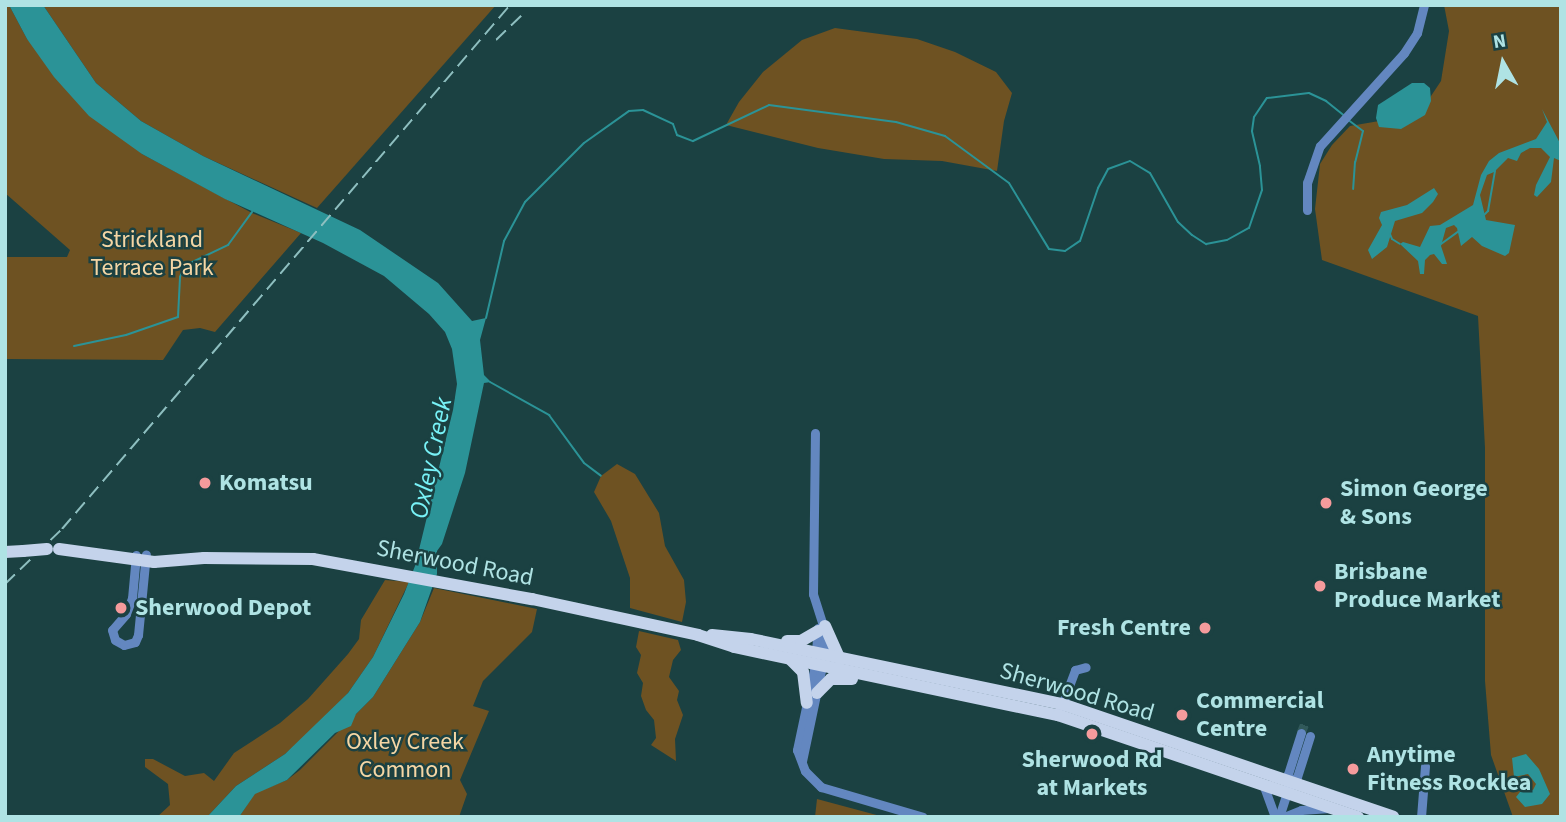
<!DOCTYPE html>
<style>
body{margin:0}
#map{position:relative;width:1566px;height:822px;overflow:hidden;background:#1b4142;font-family:"Source Sans 3",sans-serif}
div>[style]{position:absolute}
.green>*{inset:0;background:#6e5222}
.water>*{inset:0;background:#2b9397}
.stream>*{height:2px;margin:-1px;padding:0 1px;transform-origin:1px;border-radius:1px;background:#2b9397}
.minor-tunnel>*{height:9px;margin-top:-4.5px;transform-origin:0;background:repeating-linear-gradient(90deg,#31595a 0 9px,transparent 0 13.5px)}
.minor>*{height:9px;margin:-4.5px;padding:0 4.5px;transform-origin:4.5px;border-radius:4.5px;background:#6387c0}
.major>*{height:12px;margin:-6px;padding:0 6px;transform-origin:6px;border-radius:6px;background:#c4d3eb}
.rail>*{height:2px;margin-top:-1px;transform-origin:0;background:repeating-linear-gradient(90deg,#8ebfc0 0 14px,transparent 0 21px)}
.major-bridge>*{height:12px;margin:-6px;padding:0 6px;transform-origin:6px;border-radius:6px;background:#c4d3eb}
.dots>*{width:19px;height:19px;translate:-50% -50%;box-sizing:border-box;border:4px solid #1b4142;border-radius:50%}
span{translate:-50% -50%;white-space:nowrap;text-align:center;line-height:1.15;-webkit-text-stroke:5px #1b4142;paint-order:stroke}
.park-label{font-size:24px;color:#f5d6a4}
.poi-label{font-size:24px;color:#afe3e4;font-weight:700}
.left{translate:0 -50%;text-align:left}
.right{translate:-100% -50%;text-align:right}
.street-label{font-size:24px;color:#afe3e4}
.water-label{font-size:26px;color:#78f2f7;font-style:italic}
.frame{position:absolute;inset:0;border:7px solid #afe3e4;pointer-events:none}
.north{position:absolute;left:1468px;top:28px;width:70px;height:70px;-webkit-text-stroke:5px #1b4142;paint-order:stroke;rotate:351deg;font-size:19px;font-weight:700;line-height:28px;text-align:center;color:#afe3e4}
.north::after{content:'';display:block;margin:auto;width:24px;height:32px;background:#afe3e4;clip-path:polygon(50% 0,100% 100%,50% 72%,0 100%)}
</style>
<div id="map">
<div class="green">
<div style="clip-path:polygon(5px 5px,9px 5px,27px 39px,142px 154px,252px 213px,301px 233px,215px 332px,200px 328px,183px 330px,163px 360px,5px 359px,5px 257px,67px 257px,70px 250px,5px 193px)"></div>
<div style="clip-path:polygon(43px 5px,496px 5px,317px 208px,203px 156px,141px 121px,96px 83px)"></div>
<div style="clip-path:polygon(1444px 5px,1561px 5px,1561px 817px,1513px 817px,1491px 755px,1485px 681px,1485px 448px,1478px 316px,1322px 260px,1315px 209px,1320px 164px,1332px 145px,1350px 126px,1391px 119px,1423px 108px,1441px 81px,1449px 31px)"></div>
<div style="clip-path:polygon(835px 28px,917px 39px,955px 52px,996px 72px,1012px 93px,1004px 121px,997px 171px,942px 161px,884px 159px,818px 148px,726px 125px,739px 102px,763px 72px,802px 40px)"></div>
<div style="clip-path:polygon(617px 464px,635px 474px,659px 513px,665px 546px,684px 580px,686px 602px,682px 622px,630px 608px,630px 578px,611px 521px,594px 492px,601px 476px)"></div>
<div style="clip-path:polygon(385px 580px,409px 582px,373px 657px,348px 693px,319px 724px,285px 754px,236px 786px,207px 817px,157px 817px,170px 805px,168px 784px,145px 767px,145px 759px,153px 759px,185px 776px,204px 773px,214px 781px,234px 753px,280px 723px,308px 699px,348px 654px,359px 639px,361px 620px)"></div>
<div style="clip-path:polygon(434px 588px,537px 609px,532px 632px,483px 681px,473px 706px,489px 711px,460px 780px,467px 794px,459px 817px,239px 817px,255px 793px,287px 780px,300px 770px,373px 697px,420px 622px)"></div>
<div style="clip-path:polygon(639px 631px,678px 640px,681px 650px,673px 660px,669px 677px,679px 691px,677px 700px,683px 715px,675px 739px,676px 761px,651px 745px,656px 738px,654px 720px,646px 710px,641px 696px,643px 683px,637px 673px,641px 655px,636px 647px)"></div>
<div style="clip-path:polygon(817px 799px,884px 817px,815px 817px)"></div>
</div>
<div class="water">
<div style="clip-path:polygon(9px 5px,43px 5px,96px 83px,141px 121px,203px 156px,360px 230px,438px 283px,472px 321px,486px 318px,480px 340px,484px 375px,491px 382px,484px 383px,465px 473px,442px 544px,437px 551px,437px 574px,420px 622px,373px 697px,356px 714px,351px 726px,335px 733px,287px 780px,255px 794px,239px 817px,207px 817px,236px 786px,285px 754px,348px 693px,373px 657px,404px 594px,415px 566px,453px 410px,457px 384px,452px 349px,445px 332px,429px 314px,384px 276px,323px 243px,225px 199px,142px 154px,89px 116px,54px 77px,27px 39px)"></div>
<div style="clip-path:polygon(1412px 83px,1424px 83px,1430px 88px,1431px 101px,1425px 115px,1401px 129px,1379px 127px,1376px 118px,1378px 105px)"></div>
<div style="clip-path:polygon(1542px 109px,1561px 145px,1561px 161px,1554px 158px,1551px 182px,1537px 197px,1534px 195px,1536px 185px,1550px 157px,1541px 148px,1530px 148px,1521px 153px,1517px 161px,1508px 158px,1494px 172px,1487px 175px,1480px 195px,1486px 220px,1515px 225px,1509px 253px,1505px 256px,1482px 246px,1472px 237px,1461px 246px,1457px 228px,1454px 225px,1446px 228px,1441px 246px,1447px 264px,1442px 264px,1434px 254px,1430px 255px,1425px 260px,1424px 274px,1420px 274px,1418px 261px,1400px 244px,1403px 242px,1420px 247px,1430px 226px,1440px 225px,1473px 205px,1481px 175px,1489px 161px,1499px 153px,1536px 139px,1547px 122px)"></div>
<div style="clip-path:polygon(1434px 188px,1438px 194px,1433px 202px,1422px 213px,1395px 221px,1387px 247px,1372px 259px,1368px 250px,1382px 225px,1379px 218px,1381px 212px,1407px 205px)"></div>
<div style="clip-path:polygon(1526px 754px,1539px 769px,1550px 794px,1542px 804px,1525px 807px,1516px 797px,1520px 792px,1533px 790px,1536px 784px,1528px 774px,1514px 777px,1512px 758px)"></div>
</div>
<div class="stream">
<div style="left:1347px;top:119px;width:20px;rotate:37deg"></div>
<div style="left:1363px;top:131px;width:32px;rotate:104deg"></div>
<div style="left:1355px;top:162px;width:27px;rotate:94deg"></div>
<div style="left:1484px;top:215px;width:6px;rotate:-45deg"></div>
<div style="left:1488px;top:211px;width:41px;rotate:-80.1deg"></div>
<div style="left:1390px;top:234px;width:5px;rotate:68deg"></div>
<div style="left:1392px;top:239px;width:9px;rotate:32deg"></div>
<div style="left:1441px;top:244px;width:22px;rotate:-36deg"></div>
<div style="left:486px;top:318px;width:79px;rotate:-76.8deg"></div>
<div style="left:504px;top:241px;width:44px;rotate:-61.7deg"></div>
<div style="left:525px;top:202px;width:83px;rotate:-45deg"></div>
<div style="left:584px;top:143px;width:55px;rotate:-35.4deg"></div>
<div style="left:629px;top:111px;width:14px;rotate:-4deg"></div>
<div style="left:643px;top:110px;width:33px;rotate:25deg"></div>
<div style="left:673px;top:124px;width:12px;rotate:70deg"></div>
<div style="left:677px;top:135px;width:17px;rotate:21deg"></div>
<div style="left:693px;top:141px;width:84px;rotate:-25.3deg"></div>
<div style="left:769px;top:105px;width:128px;rotate:7.6deg"></div>
<div style="left:896px;top:122px;width:51px;rotate:15.9deg"></div>
<div style="left:945px;top:136px;width:79px;rotate:36.3deg"></div>
<div style="left:1009px;top:183px;width:77px;rotate:58.8deg"></div>
<div style="left:1049px;top:249px;width:16px;rotate:7deg"></div>
<div style="left:1065px;top:251px;width:18px;rotate:-34deg"></div>
<div style="left:1080px;top:241px;width:56px;rotate:-71.2deg"></div>
<div style="left:1098px;top:188px;width:21px;rotate:-62deg"></div>
<div style="left:1108px;top:169px;width:23px;rotate:-20deg"></div>
<div style="left:1130px;top:161px;width:23px;rotate:31deg"></div>
<div style="left:1150px;top:173px;width:56px;rotate:60.3deg"></div>
<div style="left:1178px;top:222px;width:19px;rotate:43deg"></div>
<div style="left:1192px;top:235px;width:17px;rotate:33deg"></div>
<div style="left:1206px;top:244px;width:21px;rotate:-11deg"></div>
<div style="left:1227px;top:240px;width:25px;rotate:-29deg"></div>
<div style="left:1249px;top:228px;width:40px;rotate:-71.1deg"></div>
<div style="left:1262px;top:190px;width:24px;rotate:-95deg"></div>
<div style="left:1260px;top:166px;width:36px;rotate:-103deg"></div>
<div style="left:1252px;top:131px;width:14px;rotate:-82deg"></div>
<div style="left:1254px;top:117px;width:23px;rotate:-56deg"></div>
<div style="left:1267px;top:98px;width:42px;rotate:-6.8deg"></div>
<div style="left:1309px;top:93px;width:19px;rotate:25deg"></div>
<div style="left:1326px;top:101px;width:22px;rotate:39deg"></div>
<div style="left:74px;top:346px;width:53px;rotate:-11.9deg"></div>
<div style="left:126px;top:335px;width:55px;rotate:-19.1deg"></div>
<div style="left:178px;top:317px;width:40px;rotate:-87.1deg"></div>
<div style="left:180px;top:277px;width:12px;rotate:-70deg"></div>
<div style="left:184px;top:266px;width:49px;rotate:-25.5deg"></div>
<div style="left:228px;top:245px;width:41px;rotate:-54deg"></div>
<div style="left:490px;top:382px;width:68px;rotate:29.2deg"></div>
<div style="left:549px;top:415px;width:59px;rotate:53.9deg"></div>
<div style="left:584px;top:463px;width:21px;rotate:37deg"></div>
</div>
<div class="minor-tunnel">
<div style="left:1301px;top:733px;width:11px;rotate:-68deg"></div>
</div>
<div class="minor">
<div style="left:1307px;top:210px;width:27px;rotate:-90deg"></div>
<div style="left:1307px;top:183px;width:39px;rotate:-71deg"></div>
<div style="left:1320px;top:146px;width:125px;rotate:-47.9deg"></div>
<div style="left:1404px;top:53px;width:24px;rotate:-57deg"></div>
<div style="left:1417px;top:33px;width:29px;rotate:-76deg"></div>
<div style="left:136px;top:555px;width:43px;rotate:95.3deg"></div>
<div style="left:132px;top:598px;width:17px;rotate:111deg"></div>
<div style="left:126px;top:614px;width:21px;rotate:131deg"></div>
<div style="left:112px;top:630px;width:10px;rotate:73deg"></div>
<div style="left:115px;top:640px;width:10px;rotate:29deg"></div>
<div style="left:124px;top:645px;width:11px;rotate:-15deg"></div>
<div style="left:135px;top:642px;width:8px;rotate:-67deg"></div>
<div style="left:138px;top:635px;width:81px;rotate:-84.4deg"></div>
<div style="left:818px;top:628px;width:37px;rotate:95deg"></div>
<div style="left:815px;top:665px;width:87px;rotate:102deg"></div>
<div style="left:797px;top:750px;width:22px;rotate:69deg"></div>
<div style="left:805px;top:771px;width:23px;rotate:45deg"></div>
<div style="left:821px;top:787px;width:106px;rotate:16.4deg"></div>
<div style="left:1060px;top:710px;width:43px;rotate:-69.4deg"></div>
<div style="left:1075px;top:670px;width:11px;rotate:-15deg"></div>
<div style="left:802px;top:761px;width:97px;rotate:-78.1deg"></div>
<div style="left:822px;top:666px;width:31px;rotate:-83deg"></div>
<div style="left:826px;top:635px;width:43px;rotate:-107.6deg"></div>
<div style="left:813px;top:594px;width:161px;rotate:-89.3deg"></div>
<div style="left:1290px;top:783px;width:9px;rotate:-41deg"></div>
<div style="left:1297px;top:777px;width:43px;rotate:-72.4deg"></div>
<div style="left:1263px;top:784px;width:35px;rotate:70deg"></div>
<div style="left:1279px;top:817px;width:36px;rotate:-72deg"></div>
<div style="left:1290px;top:783px;width:9px;rotate:-103deg"></div>
<div style="left:1288px;top:774px;width:43px;rotate:-72.4deg"></div>
<div style="left:1284px;top:817px;width:18px;rotate:-22deg"></div>
<div style="left:1301px;top:810px;width:29px;rotate:-4deg"></div>
<div style="left:1421px;top:817px;width:51px;rotate:-85.5deg"></div>
</div>
<div class="major">
<div style="left:59px;top:549px;width:96px;rotate:7.8deg"></div>
<div style="left:154px;top:562px;width:50px;rotate:-4.6deg"></div>
<div style="left:204px;top:558px;width:109px;rotate:0.5deg"></div>
<div style="left:313px;top:559px;width:223px;rotate:10.4deg"></div>
<div style="left:532px;top:599px;width:170px;rotate:12.2deg"></div>
<div style="left:698px;top:635px;width:38px;rotate:18deg"></div>
<div style="left:734px;top:647px;width:331px;rotate:11.9deg"></div>
<div style="left:1058px;top:715px;width:317px;rotate:18.8deg"></div>
<div style="left:5px;top:552px;width:18px;rotate:-3deg"></div>
<div style="left:825px;top:626px;width:35px;rotate:66deg"></div>
<div style="left:712px;top:635px;width:39px;rotate:6deg"></div>
<div style="left:751px;top:639px;width:318px;rotate:11.8deg"></div>
<div style="left:1062px;top:704px;width:350px;rotate:18.8deg"></div>
<div style="left:787px;top:641px;width:14px"></div>
<div style="left:801px;top:641px;width:20px;rotate:-30deg"></div>
<div style="left:791px;top:660px;width:17px;rotate:45deg"></div>
<div style="left:803px;top:672px;width:31px;rotate:83deg"></div>
<div style="left:817px;top:693px;width:20px;rotate:-45deg"></div>
<div style="left:831px;top:679px;width:21px"></div>
</div>
<div class="rail">
<div style="left:496px;top:40px;width:35px;rotate:-44deg"></div>
<div style="left:5px;top:584px;width:79px;rotate:-44deg"></div>
<div style="left:62px;top:529px;width:689px;rotate:-49.47deg"></div>
</div>
<div class="major-bridge">
<div style="left:23px;top:551px;width:24px;rotate:-5deg"></div>
</div>
<div class="dots">
<div style="left:205px;top:483px;background:#f59b9c"></div>
<div style="left:1326px;top:503px;background:#f59b9c"></div>
<div style="left:1320px;top:586px;background:#f59b9c"></div>
<div style="left:121px;top:608px;background:#f59b9c"></div>
<div style="left:1205px;top:628px;background:#f59b9c"></div>
<div style="left:1182px;top:715px;background:#f59b9c"></div>
<div style="left:1092px;top:734px;background:#f59b9c"></div>
<div style="left:1353px;top:769px;background:#f59b9c"></div>
</div>
<div class="park-label">
<span style="left:152px;top:254px">Strickland<br>Terrace Park</span>
<span style="left:405px;top:756px">Oxley Creek<br>Common</span>
</div>
<div class="poi-label">
<span class="left" style="left:219px;top:483px">Komatsu</span>
<span class="left" style="left:1340px;top:503px">Simon George<br>&amp; Sons</span>
<span class="left" style="left:1334px;top:586px">Brisbane<br>Produce Market</span>
<span class="left" style="left:135px;top:608px">Sherwood Depot</span>
<span class="right" style="left:1191px;top:628px">Fresh Centre</span>
<span class="left" style="left:1196px;top:715px">Commercial<br>Centre</span>
<span class="left" style="left:1367px;top:769px">Anytime<br>Fitness Rocklea</span>
<span style="left:1092px;top:774px">Sherwood Rd<br>at Markets</span>
</div>
<div class="street-label">
<span style="left:455px;top:563px;rotate:11deg">Sherwood Road</span>
<span style="left:1077px;top:692px;rotate:16deg">Sherwood Road</span>
</div>
<div class="water-label">
<span style="left:431px;top:458px;rotate:-78deg">Oxley Creek</span>
</div>
<div class="frame"></div>
<div class="north">N</div>
</div>
